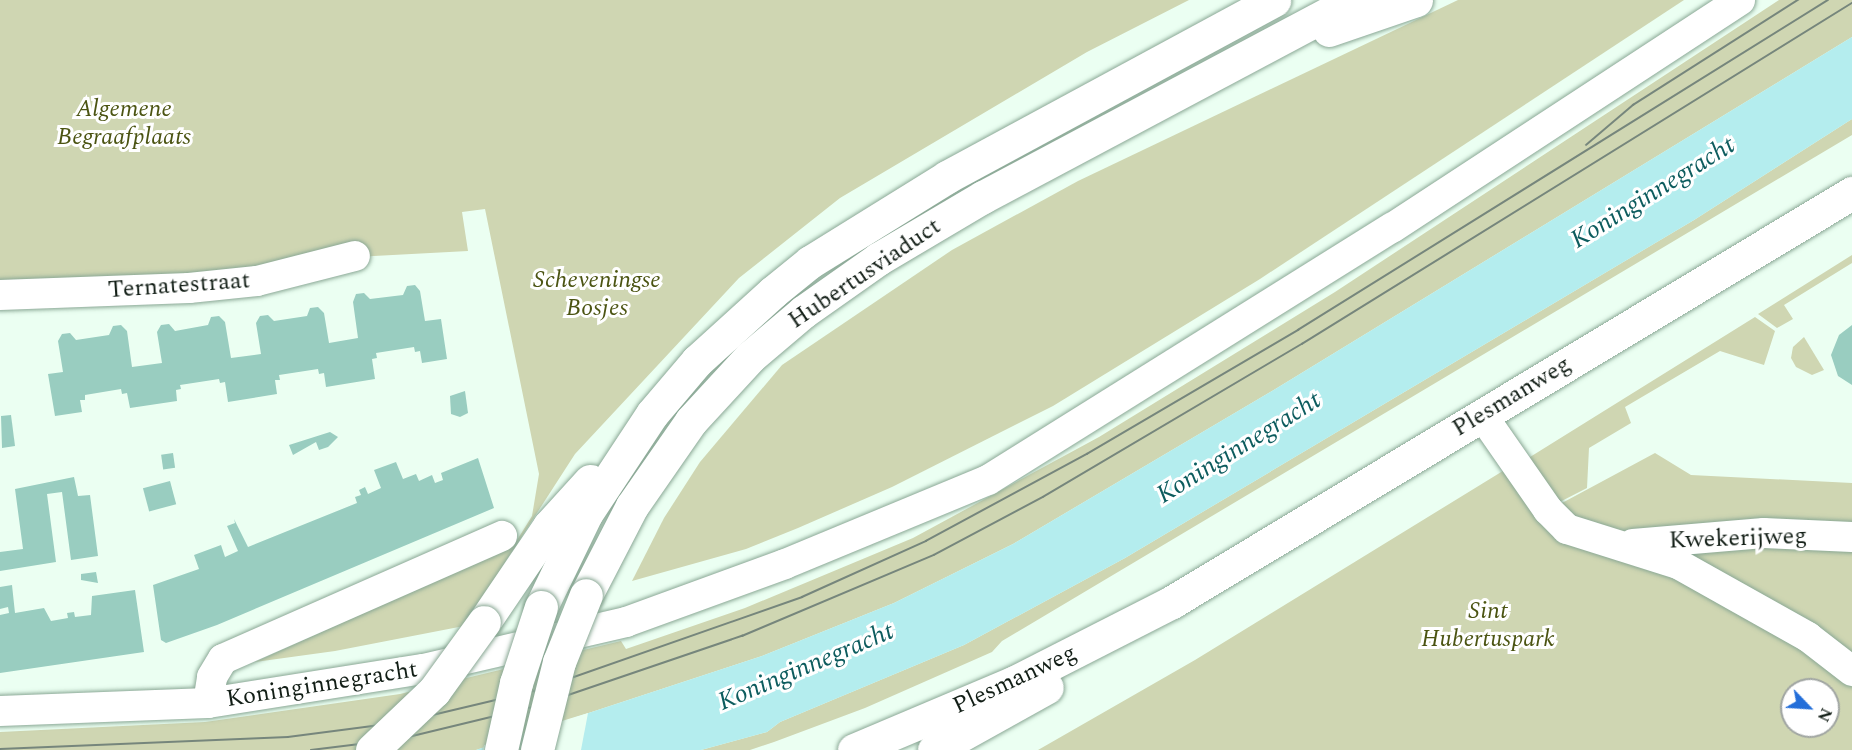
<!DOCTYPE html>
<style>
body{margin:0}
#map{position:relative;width:1852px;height:750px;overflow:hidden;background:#ebfff2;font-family:Spectral,serif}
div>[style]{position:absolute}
.green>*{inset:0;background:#cfd6b2}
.water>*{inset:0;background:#b4edee}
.pier>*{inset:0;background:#ebfff2}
.building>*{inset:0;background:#99cdc0;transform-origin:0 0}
.roads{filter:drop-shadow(0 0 2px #8aa895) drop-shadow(0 0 2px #8aa895)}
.minor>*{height:30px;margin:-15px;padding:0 15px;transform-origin:15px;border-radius:15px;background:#fff}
.secondary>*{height:33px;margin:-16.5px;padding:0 16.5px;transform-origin:16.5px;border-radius:16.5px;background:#fff}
.primary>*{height:33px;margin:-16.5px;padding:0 16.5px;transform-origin:16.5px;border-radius:16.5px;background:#fff}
.tram>*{height:1.5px;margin:-0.75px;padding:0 0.75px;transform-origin:0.75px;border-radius:0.75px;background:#76867c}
.bridges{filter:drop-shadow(0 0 2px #8aa895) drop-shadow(0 0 2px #8aa895)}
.primary-bridge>*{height:33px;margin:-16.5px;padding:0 16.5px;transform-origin:16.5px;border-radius:16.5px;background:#fff}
span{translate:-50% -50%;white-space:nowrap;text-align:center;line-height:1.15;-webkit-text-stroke:6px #fff;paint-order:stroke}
.park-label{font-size:24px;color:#4b5412;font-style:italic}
.street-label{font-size:24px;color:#121e16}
.water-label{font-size:26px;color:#0d5c5e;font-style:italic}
.north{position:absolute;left:1780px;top:678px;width:60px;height:60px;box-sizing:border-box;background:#fff;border:2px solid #a0a5a2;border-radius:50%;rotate:115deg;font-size:16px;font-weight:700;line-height:24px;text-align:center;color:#121e16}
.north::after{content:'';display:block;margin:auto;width:21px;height:27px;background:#236ed9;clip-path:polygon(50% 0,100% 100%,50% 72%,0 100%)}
</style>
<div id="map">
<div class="green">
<div style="clip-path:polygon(0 0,1189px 0,1087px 52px,840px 198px,739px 278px,575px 454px,464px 626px,335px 651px,255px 662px,514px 545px,532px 516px,539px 474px,485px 209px,462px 212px,468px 251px,355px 257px,0 295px)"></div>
<div style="clip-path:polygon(1458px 0,1684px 0,1260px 279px,1053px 406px,892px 487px,798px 528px,746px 549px,632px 581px,664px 518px,700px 462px,782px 365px,952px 250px,1078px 181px)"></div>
<div style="clip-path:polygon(1779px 0,1852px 0,1852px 37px,1277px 388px,1013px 544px,894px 603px,762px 656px,476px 750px,0 750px,0 732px,205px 722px,400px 694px,621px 641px,626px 649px,745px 608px,913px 538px,1099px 437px,1335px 292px)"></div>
<div style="clip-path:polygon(1852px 119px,1852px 135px,1002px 641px,992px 652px,865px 708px,774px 742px,750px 750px,701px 750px,767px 732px,780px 722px,964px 645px,1125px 558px,1694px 220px)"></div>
<div style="clip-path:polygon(1852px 255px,1852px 263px,1784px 305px,1793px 319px,1777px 328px,1758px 314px)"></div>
<div style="clip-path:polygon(1755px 317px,1775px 331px,1764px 365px,1720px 351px,1625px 407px,1631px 423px,1589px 448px,1587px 488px,1548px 508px,1514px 467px)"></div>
<div style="clip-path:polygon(1804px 337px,1824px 370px,1812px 375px,1796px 367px,1791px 358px,1793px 347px)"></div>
<div style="clip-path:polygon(evenodd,1655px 453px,1691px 475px,1852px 483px,1852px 750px,1038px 750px,1195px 660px,1511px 466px,1549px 510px,1655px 453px,1792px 690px,1828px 690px,1828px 726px,1792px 726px,1792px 690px)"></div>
</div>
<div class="water">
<div style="clip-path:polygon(1852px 37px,1852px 119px,1694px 220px,1125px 558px,964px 645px,780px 722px,767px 732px,701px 750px,476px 750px,762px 656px,894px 603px,1013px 544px,1277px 388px)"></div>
</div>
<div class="pier">
<div style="clip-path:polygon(588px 713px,581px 750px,483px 750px,484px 745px)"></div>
</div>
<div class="building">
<div style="clip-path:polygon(415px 285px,420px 291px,425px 321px,441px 319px,447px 359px,422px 363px,420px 351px,415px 352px,414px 347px,376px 353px,377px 358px,372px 359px,375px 379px,326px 387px,324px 373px,319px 374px,318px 369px,279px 375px,280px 380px,275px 380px,277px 394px,228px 402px,225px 382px,220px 383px,219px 379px,180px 385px,181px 389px,176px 390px,177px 401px,130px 408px,127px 393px,122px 394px,121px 389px,85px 395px,85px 400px,80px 400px,82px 412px,55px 416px,48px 374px,63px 372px,58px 341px,62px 334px,70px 333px,76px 340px,109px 335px,113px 326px,121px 325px,127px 331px,132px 367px,162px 363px,157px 332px,161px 325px,169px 324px,175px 331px,208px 325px,211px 317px,219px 316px,225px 322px,231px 358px,261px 354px,256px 323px,260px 316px,268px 315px,274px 321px,307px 316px,310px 308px,318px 307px,324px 313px,329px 343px,358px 338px,353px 302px,356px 294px,364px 293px,370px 299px,403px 295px,407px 286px)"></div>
<div style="clip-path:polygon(1852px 325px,1852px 385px,1838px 376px,1831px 355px,1839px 335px)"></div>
<div style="clip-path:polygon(465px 391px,468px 413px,460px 417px,451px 414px,450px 396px)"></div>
<div style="clip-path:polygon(11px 415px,15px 446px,2px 448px,1px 416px)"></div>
<div style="clip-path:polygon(330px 432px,338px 437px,328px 447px,319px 450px,316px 442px,293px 455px,289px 445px)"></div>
<div style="left:173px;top:453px;width:15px;height:12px;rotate:82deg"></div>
<div style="clip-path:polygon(478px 458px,494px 508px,217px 625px,166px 643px,161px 640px,153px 585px,199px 569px,194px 555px,221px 545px,225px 557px,238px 551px,227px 526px,235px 523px,234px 519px,248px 547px,357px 503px,355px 497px,361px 495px,359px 490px,365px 487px,368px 494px,381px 488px,374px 470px,396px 462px,403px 479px,416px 474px,419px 481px,432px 475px,435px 483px,443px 480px,441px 473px)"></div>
<div style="clip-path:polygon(74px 477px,78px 496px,90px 495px,98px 556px,71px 560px,62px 492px,47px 494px,56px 562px,0 571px,0 552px,23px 549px,15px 489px)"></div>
<div style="left:170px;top:481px;width:24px;height:28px;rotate:75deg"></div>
<div style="clip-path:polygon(96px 572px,98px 583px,81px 580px,81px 574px)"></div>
<div style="clip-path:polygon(12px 585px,15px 613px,44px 608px,51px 621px,68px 618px,67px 613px,74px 612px,75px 617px,91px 615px,92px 596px,135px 590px,144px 652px,0 673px,0 615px,9px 613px,8px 607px,0 609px,0 587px)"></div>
</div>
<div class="roads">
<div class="minor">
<div style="left:0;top:295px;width:189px;rotate:-2.1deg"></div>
<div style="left:189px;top:288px;width:68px;rotate:-5.9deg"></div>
<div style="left:257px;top:281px;width:101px;rotate:-14.3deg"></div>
<div style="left:1482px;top:415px;width:116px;rotate:55.2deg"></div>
<div style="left:1548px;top:510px;width:27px;rotate:45deg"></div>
<div style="left:1567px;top:529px;width:116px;rotate:17.5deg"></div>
<div style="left:1678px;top:564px;width:149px;rotate:29.3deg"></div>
<div style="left:1808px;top:637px;width:56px;rotate:37.7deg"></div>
<div style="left:1633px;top:544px;width:131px;rotate:-4.8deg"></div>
<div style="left:1764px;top:533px;width:88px;rotate:2.6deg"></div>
<div style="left:208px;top:703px;width:26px;rotate:-81deg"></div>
<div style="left:212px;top:677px;width:21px;rotate:-59deg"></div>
<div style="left:223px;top:659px;width:305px;rotate:-23.8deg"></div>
<div style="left:0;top:711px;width:208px;rotate:-2.2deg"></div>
<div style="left:208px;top:703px;width:218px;rotate:-9deg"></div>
<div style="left:423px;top:669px;width:208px;rotate:-13deg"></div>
<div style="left:626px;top:622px;width:169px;rotate:-20deg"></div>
<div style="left:785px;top:564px;width:220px;rotate:-22.5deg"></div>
<div style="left:988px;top:480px;width:476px;rotate:-32deg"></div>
<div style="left:1392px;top:228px;width:416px;rotate:-33.2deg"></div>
</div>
<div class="secondary">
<div style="left:854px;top:750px;width:175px;rotate:-22.9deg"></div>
<div style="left:1015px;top:682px;width:176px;rotate:-27deg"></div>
<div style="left:1172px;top:602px;width:794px;rotate:-31.03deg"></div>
<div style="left:934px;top:750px;width:129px;rotate:-29.1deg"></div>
</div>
<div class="primary">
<div style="left:1329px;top:30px;width:92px;rotate:-19deg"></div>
<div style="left:586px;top:595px;width:100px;rotate:-62.7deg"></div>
<div style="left:632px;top:506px;width:103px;rotate:-55.2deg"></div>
<div style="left:691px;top:421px;width:87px;rotate:-47.3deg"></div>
<div style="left:750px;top:357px;width:70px;rotate:-40.3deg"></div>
<div style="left:803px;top:312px;width:92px;rotate:-35.2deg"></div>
<div style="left:878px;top:259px;width:122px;rotate:-30.6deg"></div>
<div style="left:983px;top:197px;width:419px;rotate:-28deg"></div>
<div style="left:541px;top:607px;width:103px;rotate:-64.2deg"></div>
<div style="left:586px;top:514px;width:120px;rotate:-56.6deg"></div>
<div style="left:652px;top:414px;width:70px;rotate:-49.7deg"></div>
<div style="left:697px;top:361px;width:103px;rotate:-42.2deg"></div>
<div style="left:773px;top:292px;width:48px;rotate:-39deg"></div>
<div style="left:810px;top:262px;width:161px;rotate:-31.8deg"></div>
<div style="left:947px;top:177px;width:372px;rotate:-28.4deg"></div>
<div style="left:484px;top:622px;width:116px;rotate:-55.9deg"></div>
<div style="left:549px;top:526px;width:61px;rotate:-47.7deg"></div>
</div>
</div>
<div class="tram">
<div style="left:1586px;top:145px;width:62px;rotate:-40.4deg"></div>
<div style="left:1633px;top:105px;width:196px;rotate:-32.5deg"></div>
<div style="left:0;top:749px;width:288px;rotate:-2.4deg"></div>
<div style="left:288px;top:737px;width:116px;rotate:-7.4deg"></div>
<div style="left:403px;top:722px;width:135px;rotate:-13.3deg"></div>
<div style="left:534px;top:691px;width:284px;rotate:-19.3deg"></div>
<div style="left:802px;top:597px;width:136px;rotate:-24.3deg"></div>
<div style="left:926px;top:541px;width:183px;rotate:-28.4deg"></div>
<div style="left:1087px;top:454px;width:245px;rotate:-30.4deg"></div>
<div style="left:1298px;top:330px;width:624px;rotate:-31.91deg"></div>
<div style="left:311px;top:750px;width:90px;rotate:-7deg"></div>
<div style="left:400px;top:739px;width:140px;rotate:-13.6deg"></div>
<div style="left:536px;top:706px;width:218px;rotate:-18.8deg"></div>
<div style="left:742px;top:636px;width:208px;rotate:-22.9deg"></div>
<div style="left:934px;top:555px;width:123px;rotate:-28deg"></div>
<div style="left:1043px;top:497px;width:301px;rotate:-30.6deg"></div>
<div style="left:1302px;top:344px;width:647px;rotate:-31.8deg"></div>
</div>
<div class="bridges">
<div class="primary-bridge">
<div style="left:372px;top:750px;width:86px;rotate:-43.6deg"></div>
<div style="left:434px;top:691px;width:85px;rotate:-54.1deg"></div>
<div style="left:501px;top:750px;width:69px;rotate:-77.4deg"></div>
<div style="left:516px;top:683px;width:80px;rotate:-71.8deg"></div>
<div style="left:537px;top:750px;width:91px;rotate:-76deg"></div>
<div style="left:559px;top:662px;width:72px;rotate:-68.1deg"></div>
</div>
</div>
<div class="park-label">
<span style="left:124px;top:124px">Algemene<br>Begraafplaats</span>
<span style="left:597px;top:295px">Scheveningse<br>Bosjes</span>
<span style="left:1488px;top:626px">Sint<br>Hubertuspark</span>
</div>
<div class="street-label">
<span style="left:865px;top:274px;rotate:-34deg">Hubertusviaduct</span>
<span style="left:179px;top:286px;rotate:-4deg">Ternatestraat</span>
<span style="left:1512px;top:397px;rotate:-31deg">Plesmanweg</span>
<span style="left:1738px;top:539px;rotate:-2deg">Kwekerijweg</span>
<span style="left:1015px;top:680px;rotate:-25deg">Plesmanweg</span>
<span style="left:322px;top:685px;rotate:-9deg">Koninginnegracht</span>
</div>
<div class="water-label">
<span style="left:1653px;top:193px;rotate:-32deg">Koninginnegracht</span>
<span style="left:1239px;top:448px;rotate:-32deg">Koninginnegracht</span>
<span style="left:806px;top:667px;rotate:-23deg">Koninginnegracht</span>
</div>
<div class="north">N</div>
</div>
